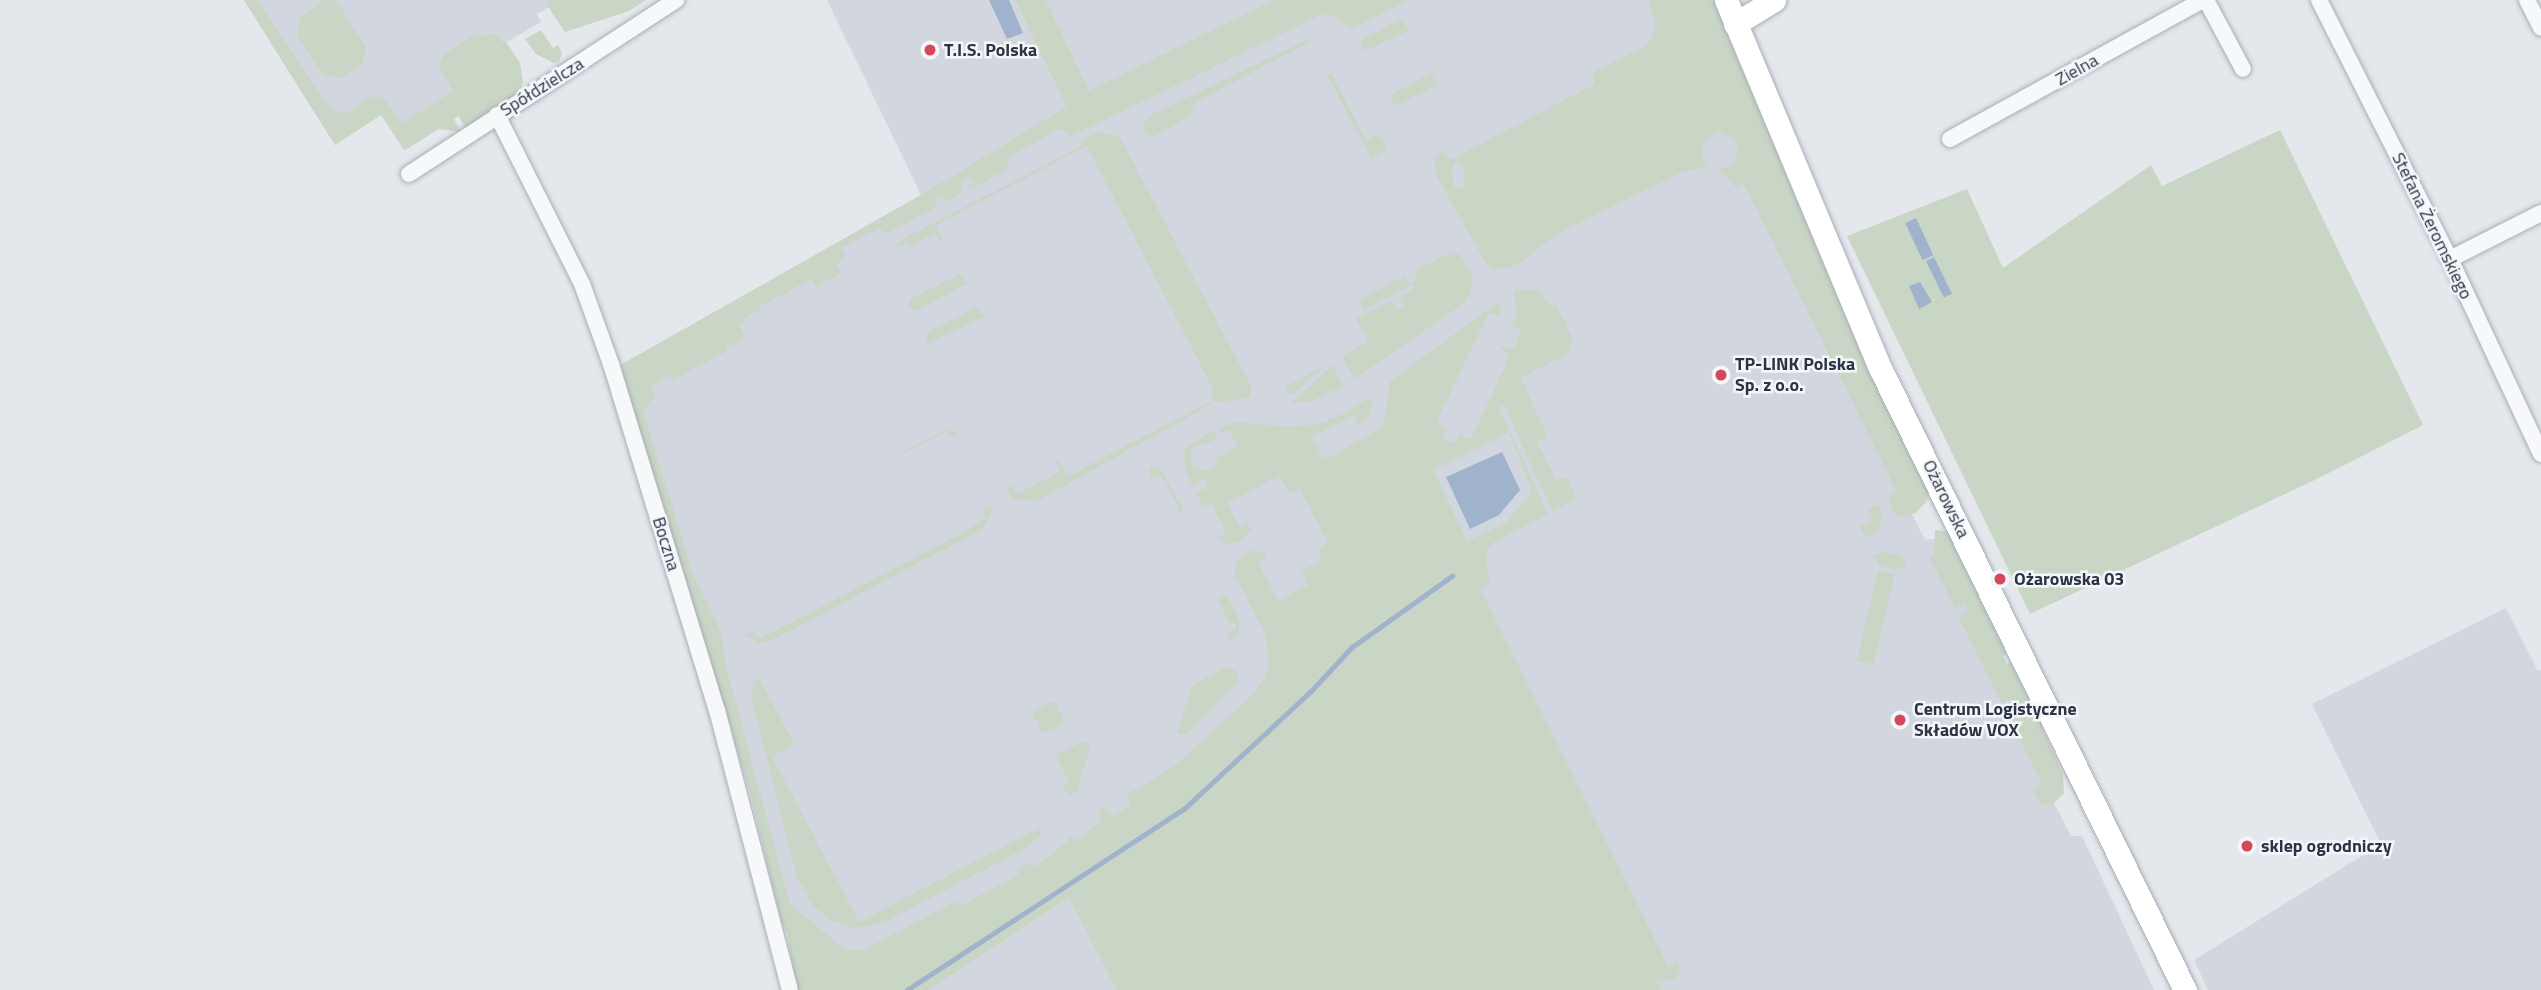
<!DOCTYPE html>
<meta charset="utf-8">
<style>
body{margin:0}
#map{position:relative;width:2541px;height:990px;overflow:hidden;background:#e4e7ec;font-family:"Titillium Web",sans-serif}
div>[style]{position:absolute}
.built>*{inset:0;background:#d2d6de}
.green>*{inset:0;background:#c9d6c5;transform-origin:0 0}
.water>*{inset:0;background:#9fb4cc;transform-origin:0 0}
.stream>*{height:4.5px;margin:-2.25px;padding:0 2.25px;transform-origin:2.25px;border-radius:2.25px;background:#9fb4cc}
.roads{filter:drop-shadow(0 0 2px #a9aeb7) drop-shadow(0 0 2px #a9aeb7)}
.street>*{height:16px;margin:-8px;padding:0 8px;transform-origin:8px;border-radius:8px;background:#f7f8fa}
.secondary>*{height:23px;margin:-11.5px;padding:0 11.5px;transform-origin:11.5px;border-radius:11.5px;background:#fff}
.dots>*{width:19px;height:19px;translate:-50% -50%;box-sizing:border-box;border:4px solid #f4f6f9;border-radius:50%}
span{translate:-50% -50%;white-space:nowrap;text-align:center;line-height:1.15;-webkit-text-stroke:5px #f4f6f9;paint-order:stroke}
.poi-label{font-size:18px;color:#2b3445;font-weight:700}
.left{translate:0 -50%;text-align:left}
.street-label{font-size:18px;color:#2b3445}
</style>
<div id="map">
<div class="built">
<div style="clip-path:polygon(244px 0,554px 0,548px 3px,550px 7px,537px 14px,541px 22px,498px 47px,460px 115px,403px 149px,381px 115px,335px 145px)"></div>
<div style="clip-path:polygon(827px 0,1015px 0,1066px 107px,1327px 0,1699px 0,1909px 508px,1925px 540px,1938px 538px,2059px 786px,2051px 797px,2071px 836px,2082px 836px,2154px 990px,1661px 990px,1452px 568px,1179px 801px,884px 990px,786px 905px,625px 363px,921px 195px)"></div>
<div style="clip-path:polygon(1046px 0,1273px 0,1089px 90px)"></div>
<div style="clip-path:polygon(2506px 608px,2538px 671px,2541px 670px,2541px 990px,2208px 990px,2194px 960px,2381px 844px,2312px 704px)"></div>
<div style="clip-path:polygon(1069px 898px,1116px 990px,929px 990px)"></div>
</div>
<div class="green">
<div style="clip-path:polygon(244px 0,258px 0,327px 106px,338px 113px,348px 112px,370px 97px,378px 96px,385px 99px,402px 123px,453px 91px,439px 66px,441px 60px,445px 53px,478px 33px,480px 37px,489px 34px,497px 36px,503px 43px,506px 42px,520px 63px,523px 82px,519px 93px,466px 128px,458px 116px,454px 119px,461px 132px,439px 129px,405px 150px,381px 115px,335px 145px)"></div>
<div style="clip-path:polygon(324px 0,336px 0,366px 47px,362px 65px,340px 78px,323px 75px,298px 36px,299px 19px)"></div>
<div style="clip-path:polygon(549px 0,646px 0,629px 11px,565px 32px,552px 13px,547px 2px)"></div>
<div style="clip-path:polygon(evenodd,1015px 0,1046px 0,1089px 90px,1273px 0,1409px 0,1351px 29px,1332px 15px,1321px 15px,1071px 136px,1060px 129px,1008px 157px,1008px 169px,970px 189px,968px 186px,974px 182px,971px 177px,960px 182px,964px 192px,945px 202px,941px 196px,934px 199px,937px 207px,885px 234px,880px 228px,841px 248px,846px 258px,836px 264px,841px 273px,816px 287px,811px 279px,759px 307px,760px 310px,743px 319px,744px 322px,739px 325px,745px 338px,725px 348px,727px 351px,673px 380px,670px 375px,651px 387px,656px 396px,650px 401px,644px 413px,693px 574px,722px 634px,725px 663px,790px 904px,840px 945px,851px 950px,865px 949px,955px 902px,960px 906px,1018px 875px,1018px 869px,1026px 864px,1036px 866px,1068px 841px,1068px 834px,1077px 841px,1102px 820px,1098px 810px,1105px 806px,1112px 816px,1131px 806px,1126px 795px,1176px 765px,1255px 692px,1265px 677px,1269px 664px,1266px 636px,1235px 576px,1236px 563px,1240px 557px,1253px 550px,1265px 553px,1267px 556px,1258px 562px,1278px 601px,1308px 585px,1302px 571px,1322px 559px,1318px 551px,1328px 543px,1300px 490px,1289px 493px,1279px 476px,1227px 503px,1240px 527px,1247px 523px,1252px 529px,1240px 542px,1224px 544px,1219px 538px,1226px 533px,1211px 503px,1204px 507px,1196px 493px,1207px 487px,1204px 479px,1192px 485px,1185px 471px,1184px 449px,1214px 430px,1217px 437px,1208px 443px,1196px 445px,1190px 454px,1192px 465px,1206px 471px,1214px 466px,1218px 457px,1237px 447px,1230px 431px,1221px 433px,1218px 428px,1237px 422px,1289px 427px,1317px 424px,1341px 415px,1368px 398px,1372px 402px,1371px 413px,1359px 426px,1355px 415px,1311px 437px,1324px 460px,1380px 429px,1386px 414px,1390px 381px,1500px 301px,1500px 316px,1488px 314px,1436px 423px,1447px 429px,1442px 437px,1454px 444px,1460px 434px,1471px 439px,1510px 356px,1501px 349px,1501px 346px,1513px 349px,1522px 330px,1512px 325px,1517px 312px,1514px 291px,1530px 289px,1540px 292px,1551px 307px,1556px 304px,1572px 337px,1571px 349px,1563px 356px,1521px 377px,1547px 436px,1537px 441px,1557px 481px,1567px 477px,1576px 499px,1552px 511px,1504px 405px,1499px 408px,1548px 514px,1494px 542px,1487px 551px,1486px 563px,1491px 582px,1480px 589px,1668px 966px,1678px 962px,1680px 971px,1675px 981px,1656px 979px,1661px 990px,1116px 990px,1069px 898px,929px 990px,797px 990px,787px 933px,781px 921px,750px 792px,617px 367px,921px 195px,1066px 107px,1015px 0,1509px 432px,1532px 492px,1506px 523px,1467px 541px,1433px 470px,1509px 432px)"></div>
<div style="clip-path:polygon(evenodd,1648px 0,1714px 0,1929px 489px,1927px 501px,1916px 513px,1899px 517px,1894px 511px,1888px 497px,1897px 492px,1744px 184px,1736px 188px,1726px 175px,1716px 169px,1725px 168px,1735px 161px,1738px 148px,1733px 138px,1718px 131px,1705px 141px,1702px 149px,1703px 157px,1709px 166px,1682px 172px,1560px 232px,1518px 264px,1506px 268px,1496px 269px,1486px 264px,1435px 173px,1435px 157px,1440px 153px,1444px 151px,1450px 160px,1595px 84px,1593px 72px,1645px 46px,1652px 39px,1656px 24px,1648px 0,1455px 162px,1463px 165px,1465px 184px,1462px 188px,1454px 187px,1453px 182px,1452px 168px,1455px 162px)"></div>
<div style="clip-path:polygon(1402px 19px,1409px 31px,1367px 50px,1363px 50px,1361px 40px)"></div>
<div style="clip-path:polygon(541px 30px,553px 48px,558px 45px,562px 53px,559px 62px,553px 63px,536px 54px,525px 39px)"></div>
<div style="clip-path:polygon(1309px 39px,1310px 42px,1191px 105px,1195px 113px,1154px 136px,1146px 134px,1142px 127px,1149px 116px)"></div>
<div style="clip-path:polygon(1331px 73px,1366px 140px,1375px 136px,1382px 138px,1388px 150px,1371px 158px,1327px 75px)"></div>
<div style="clip-path:polygon(1431px 73px,1437px 85px,1398px 105px,1392px 104px,1391px 95px)"></div>
<div style="clip-path:polygon(2280px 130px,2423px 425px,2319px 478px,2030px 614px,1847px 236px,1967px 189px,2003px 268px,2151px 165px,2162px 186px)"></div>
<div style="clip-path:polygon(1098px 132px,1119px 136px,1123px 143px,1252px 388px,1249px 397px,1216px 403px,1211px 394px,1214px 391px,1087px 146px,936px 225px,943px 240px,940px 242px,935px 233px,909px 247px,907px 243px,894px 249px,903px 239px,1082px 146px,1082px 141px)"></div>
<div style="clip-path:polygon(1453px 252px,1460px 255px,1470px 270px,1473px 283px,1466px 302px,1354px 379px,1342px 356px,1368px 342px,1356px 319px,1392px 300px,1397px 310px,1404px 306px,1399px 297px,1415px 288px,1412px 282px,1418px 280px,1413px 271px)"></div>
<div style="clip-path:polygon(961px 274px,967px 284px,915px 311px,911px 310px,908px 305px,910px 299px)"></div>
<div style="left:1405px;top:276px;width:11px;height:52px;rotate:63deg"></div>
<div style="clip-path:polygon(978px 306px,984px 317px,927px 344px,925px 338px,928px 332px)"></div>
<div style="clip-path:polygon(1333px 365px,1343px 386px,1311px 401px,1291px 403px)"></div>
<div style="clip-path:polygon(1325px 366px,1292px 395px,1290px 395px,1285px 387px)"></div>
<div style="clip-path:polygon(1210px 402px,1212px 404px,1035px 502px,1014px 499px,1006px 491px,1011px 485px,1017px 494px,1060px 472px,1056px 461px,1059px 460px,1068px 476px)"></div>
<div style="clip-path:polygon(949px 428px,957px 433px,955px 439px,947px 431px,904px 453px,903px 451px)"></div>
<div style="clip-path:polygon(1151px 465px,1161px 469px,1183px 510px,1177px 513px,1179px 508px,1161px 475px,1151px 479px,1148px 471px)"></div>
<div style="clip-path:polygon(1879px 505px,1882px 513px,1880px 525px,1874px 534px,1865px 537px,1860px 527px,1873px 521px,1869px 509px)"></div>
<div style="clip-path:polygon(986px 506px,993px 510px,983px 529px,769px 642px,758px 643px,746px 635px,753px 630px,759px 639px,945px 542px,986px 519px,982px 509px)"></div>
<div style="clip-path:polygon(1935px 530px,1948px 532px,2006px 639px,2001px 642px,2007px 654px,2003px 656px,2007px 664px,2011px 662px,2030px 702px,2035px 700px,2044px 732px,2063px 775px,2064px 793px,2052px 805px,2040px 804px,2034px 793px,2032px 789px,2042px 784px,2005px 710px,2014px 705px,2011px 699px,2002px 703px,1958px 616px,1968px 610px,1965px 604px,1955px 608px,1930px 558px,1934px 555px)"></div>
<div style="clip-path:polygon(1883px 552px,1901px 556px,1908px 564px,1897px 570px,1879px 566px,1874px 556px)"></div>
<div style="left:1878px;top:570px;width:17px;height:93px;rotate:13deg"></div>
<div style="clip-path:polygon(1226px 594px,1239px 619px,1239px 635px,1231px 640px,1227px 634px,1236px 628px,1234px 622px,1230px 624px,1217px 599px)"></div>
<div style="clip-path:polygon(1227px 666px,1237px 672px,1238px 681px,1188px 733px,1180px 734px,1177px 732px,1192px 686px)"></div>
<div style="clip-path:polygon(760px 680px,794px 744px,772px 756px,859px 922px,1041px 827px,1041px 836px,1022px 850px,883px 923px,853px 929px,831px 920px,815px 908px,797px 877px,752px 699px,753px 681px)"></div>
<div style="left:1055px;top:701px;width:24px;height:25px;rotate:66deg"></div>
<div style="clip-path:polygon(1084px 741px,1090px 747px,1077px 791px,1069px 797px,1063px 786px,1069px 782px,1055px 755px)"></div>
</div>
<div class="water">
<div style="clip-path:polygon(989px 0,1009px 0,1023px 33px,1007px 39px)"></div>
<div style="left:1916px;top:218px;width:41px;height:12px;rotate:65deg"></div>
<div style="left:1934px;top:257px;width:41px;height:9px;rotate:64deg"></div>
<div style="clip-path:polygon(1920px 282px,1932px 302px,1919px 309px,1909px 286px)"></div>
<div style="clip-path:polygon(1502px 452px,1520px 490px,1499px 515px,1470px 529px,1446px 477px)"></div>
</div>
<div class="stream">
<div style="left:907px;top:990px;width:331px;rotate:-33.2deg"></div>
<div style="left:1184px;top:809px;width:172px;rotate:-42.9deg"></div>
<div style="left:1310px;top:692px;width:62px;rotate:-47deg"></div>
<div style="left:1352px;top:647px;width:123px;rotate:-35.4deg"></div>
</div>
<div class="roads">
<div class="street">
<div style="left:2206px;top:0;width:78px;rotate:61.8deg"></div>
<div style="left:2319px;top:0;width:290px;rotate:63.2deg"></div>
<div style="left:2450px;top:259px;width:215px;rotate:65deg"></div>
<div style="left:2527px;top:0;width:31px;rotate:63deg"></div>
<div style="left:497px;top:115px;width:189px;rotate:63.3deg"></div>
<div style="left:582px;top:284px;width:85px;rotate:70.1deg"></div>
<div style="left:611px;top:364px;width:362px;rotate:73deg"></div>
<div style="left:717px;top:710px;width:289px;rotate:75.4deg"></div>
<div style="left:1950px;top:139px;width:289px;rotate:-28.8deg"></div>
<div style="left:409px;top:174px;width:319px;rotate:-33.1deg"></div>
<div style="left:2450px;top:259px;width:102px;rotate:-26.8deg"></div>
</div>
<div class="secondary">
<div style="left:1726px;top:0;width:401px;rotate:67.3deg"></div>
<div style="left:1881px;top:370px;width:691px;rotate:63.88deg"></div>
<div style="left:1735px;top:24px;width:46px;rotate:-31.6deg"></div>
</div>
</div>
<div class="dots">
<div style="left:930px;top:50px;background:#d1495b"></div>
<div style="left:1721px;top:375px;background:#d1495b"></div>
<div style="left:2000px;top:579px;background:#d1495b"></div>
<div style="left:1900px;top:720px;background:#d1495b"></div>
<div style="left:2247px;top:846px;background:#d1495b"></div>
</div>
<div class="poi-label">
<span class="left" style="left:944px;top:50px">T.I.S. Polska</span>
<span class="left" style="left:1735px;top:375px">TP-LINK Polska<br>Sp. z o.o.</span>
<span class="left" style="left:2014px;top:579px">Ożarowska 03</span>
<span class="left" style="left:1914px;top:720px">Centrum Logistyczne<br>Składów VOX</span>
<span class="left" style="left:2261px;top:846px">sklep ogrodniczy</span>
</div>
<div class="street-label">
<span style="left:2077px;top:70px;rotate:-29deg">Zielna</span>
<span style="left:542px;top:87px;rotate:-32deg">Spółdzielcza</span>
<span style="left:2432px;top:226px;rotate:64deg">Stefana Żeromskiego</span>
<span style="left:1946px;top:499px;rotate:64deg">Ożarowska</span>
<span style="left:666px;top:544px;rotate:73deg">Boczna</span>
</div>
</div>
